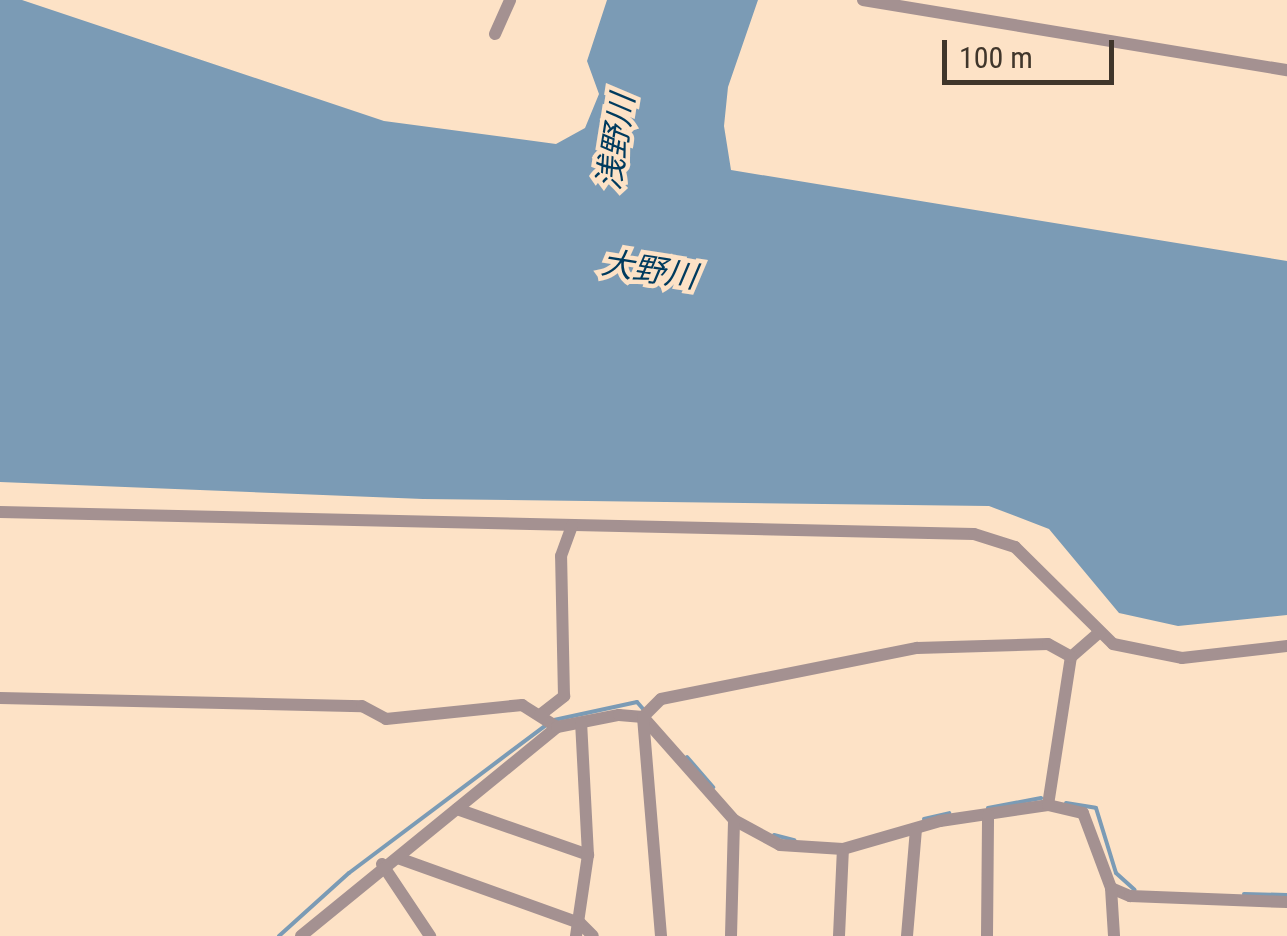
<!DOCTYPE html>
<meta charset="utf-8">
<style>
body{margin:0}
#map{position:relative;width:1287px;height:936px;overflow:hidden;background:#fde2c6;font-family:"Roboto Condensed","Noto Sans JP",sans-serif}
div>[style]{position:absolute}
.water>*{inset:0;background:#7b9bb5}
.stream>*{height:4px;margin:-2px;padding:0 2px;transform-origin:2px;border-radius:2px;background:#7b9bb5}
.street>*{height:12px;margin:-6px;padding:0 6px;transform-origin:6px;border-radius:6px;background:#a49191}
span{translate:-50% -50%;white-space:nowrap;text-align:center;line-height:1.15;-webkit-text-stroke:9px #fde2c6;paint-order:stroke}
.water-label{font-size:32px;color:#003b5e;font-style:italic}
.scale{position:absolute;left:942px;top:40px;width:172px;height:45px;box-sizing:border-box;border:5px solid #40362b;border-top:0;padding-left:12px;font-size:30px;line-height:35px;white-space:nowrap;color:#40362b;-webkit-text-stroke:8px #fde2c6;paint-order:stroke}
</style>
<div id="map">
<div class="water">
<div style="clip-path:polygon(0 0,22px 0,384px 121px,556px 144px,585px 128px,599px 94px,587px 61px,607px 0,758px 0,728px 87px,724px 126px,731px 170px,1287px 261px,1287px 615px,1178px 626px,1119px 613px,1049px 529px,989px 506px,423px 499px,0 482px)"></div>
</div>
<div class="stream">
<div style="left:554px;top:720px;width:85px;rotate:-12.2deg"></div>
<div style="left:637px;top:702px;width:9px;rotate:49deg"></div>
<div style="left:687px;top:757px;width:40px;rotate:49deg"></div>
<div style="left:1066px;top:803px;width:30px;rotate:9deg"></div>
<div style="left:1096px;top:808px;width:68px;rotate:72.9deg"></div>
<div style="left:1116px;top:873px;width:25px;rotate:42deg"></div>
<div style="left:988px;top:808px;width:54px;rotate:-10.7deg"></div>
<div style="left:924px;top:819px;width:26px;rotate:-13deg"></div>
<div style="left:774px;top:835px;width:21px;rotate:14deg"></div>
<div style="left:1244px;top:894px;width:43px;rotate:1.3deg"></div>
<div style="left:279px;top:936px;width:94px;rotate:-42deg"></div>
<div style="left:349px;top:873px;width:246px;rotate:-36.9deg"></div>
</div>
<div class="street">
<div style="left:863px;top:0;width:430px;rotate:9.4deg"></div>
<div style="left:495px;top:34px;width:37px;rotate:-66deg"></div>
<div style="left:0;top:512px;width:974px;rotate:1.29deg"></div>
<div style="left:974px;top:534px;width:43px;rotate:17.6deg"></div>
<div style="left:1015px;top:547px;width:138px;rotate:44.7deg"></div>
<div style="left:1113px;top:644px;width:70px;rotate:11.5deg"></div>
<div style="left:1182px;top:658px;width:106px;rotate:-6.5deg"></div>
<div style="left:0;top:698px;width:362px;rotate:1.3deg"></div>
<div style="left:362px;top:706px;width:27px;rotate:28deg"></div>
<div style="left:386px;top:719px;width:137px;rotate:-5.9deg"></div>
<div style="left:522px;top:705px;width:41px;rotate:32.2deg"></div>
<div style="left:540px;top:715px;width:31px;rotate:-38deg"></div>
<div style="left:564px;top:696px;width:140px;rotate:-91.2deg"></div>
<div style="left:561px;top:556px;width:33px;rotate:-70deg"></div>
<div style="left:1048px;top:805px;width:150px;rotate:-81.2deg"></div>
<div style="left:1071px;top:657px;width:38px;rotate:-41deg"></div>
<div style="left:457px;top:809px;width:139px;rotate:19.3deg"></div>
<div style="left:398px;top:858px;width:193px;rotate:19.7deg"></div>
<div style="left:580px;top:923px;width:18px;rotate:45deg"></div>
<div style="left:382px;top:864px;width:87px;rotate:56.3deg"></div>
<div style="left:1111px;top:888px;width:21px;rotate:23deg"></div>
<div style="left:1130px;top:896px;width:157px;rotate:2.2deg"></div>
<div style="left:301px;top:936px;width:330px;rotate:-39.2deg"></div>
<div style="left:557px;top:727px;width:63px;rotate:-11deg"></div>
<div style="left:619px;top:715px;width:24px;rotate:5deg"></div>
<div style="left:643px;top:717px;width:137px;rotate:48.5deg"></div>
<div style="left:734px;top:820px;width:52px;rotate:28.5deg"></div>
<div style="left:780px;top:845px;width:63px;rotate:3.6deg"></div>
<div style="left:843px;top:849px;width:101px;rotate:-16.1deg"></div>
<div style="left:940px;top:821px;width:109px;rotate:-8.4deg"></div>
<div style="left:1048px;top:805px;width:36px;rotate:13deg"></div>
<div style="left:1083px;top:813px;width:80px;rotate:69.5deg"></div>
<div style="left:1111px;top:888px;width:48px;rotate:86.4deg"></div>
<div style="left:576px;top:936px;width:82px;rotate:-81.6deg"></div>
<div style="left:588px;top:855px;width:132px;rotate:-93deg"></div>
<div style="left:661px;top:936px;width:220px;rotate:-94.7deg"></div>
<div style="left:643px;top:717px;width:25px;rotate:-45deg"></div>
<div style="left:661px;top:699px;width:261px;rotate:-11.3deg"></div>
<div style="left:917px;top:648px;width:131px;rotate:-1.7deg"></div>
<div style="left:1048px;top:644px;width:26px;rotate:29deg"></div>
<div style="left:731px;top:936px;width:116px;rotate:-88.5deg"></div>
<div style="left:839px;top:936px;width:87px;rotate:-87.4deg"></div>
<div style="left:907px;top:936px;width:107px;rotate:-85.2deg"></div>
<div style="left:987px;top:936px;width:121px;rotate:-89.5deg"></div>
</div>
<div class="water-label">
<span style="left:616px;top:142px;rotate:-81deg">浅野川</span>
<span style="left:649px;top:270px;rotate:9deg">大野川</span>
</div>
<div class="scale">100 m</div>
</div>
